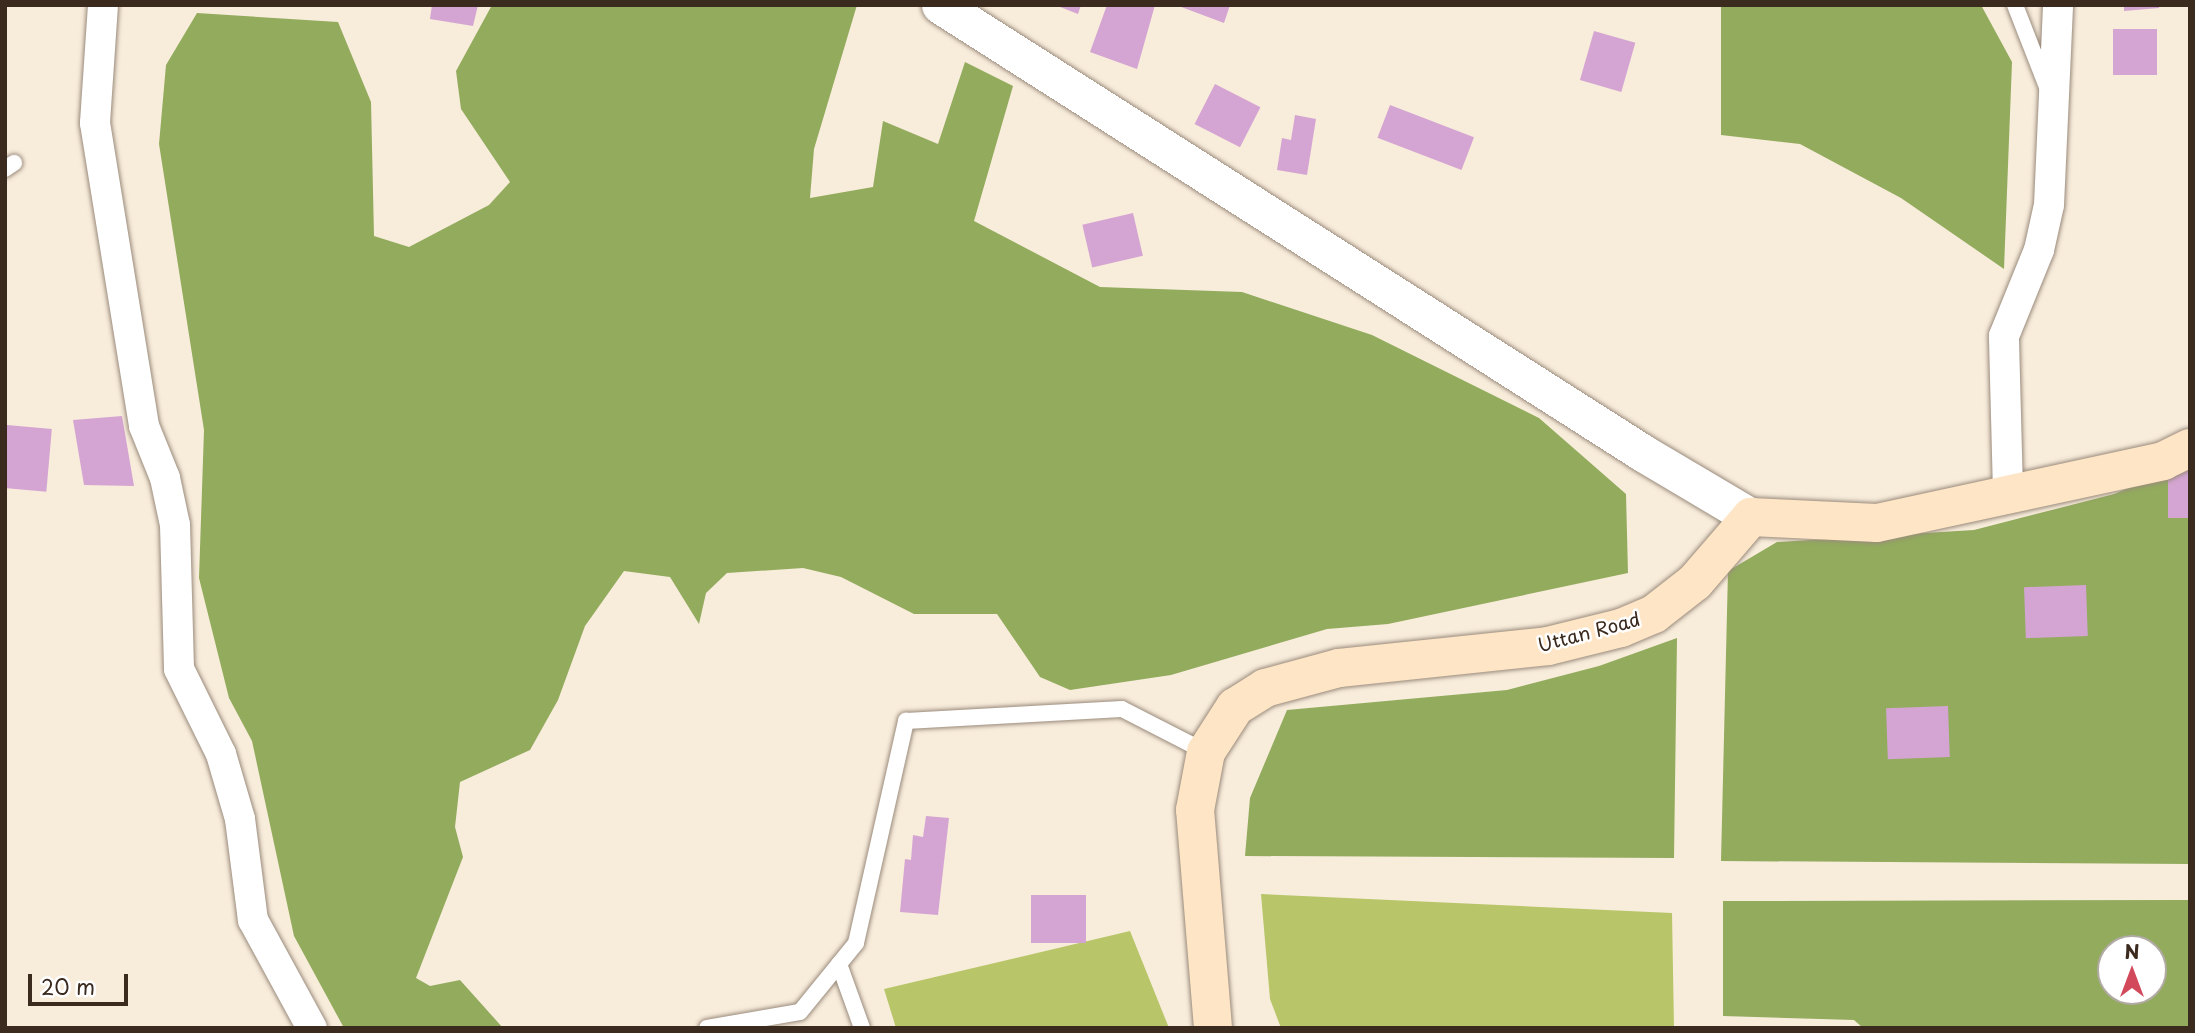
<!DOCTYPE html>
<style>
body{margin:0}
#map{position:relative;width:2195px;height:1033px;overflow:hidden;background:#f8ecdb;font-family:"Playpen Sans",sans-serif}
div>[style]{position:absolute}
.green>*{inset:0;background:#b8c669}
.forest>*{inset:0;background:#92ab5d}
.building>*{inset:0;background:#d4a5d2;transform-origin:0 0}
.roads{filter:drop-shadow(0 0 2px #9a8b7c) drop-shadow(0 0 2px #9a8b7c)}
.service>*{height:16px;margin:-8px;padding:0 8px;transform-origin:8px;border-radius:8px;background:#fff}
.minor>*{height:30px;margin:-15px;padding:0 15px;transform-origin:15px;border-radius:15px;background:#fff}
.tertiary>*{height:37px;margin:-18.5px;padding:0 18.5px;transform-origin:18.5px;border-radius:18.5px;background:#fff}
.secondary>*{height:38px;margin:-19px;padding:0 19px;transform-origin:19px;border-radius:19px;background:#fee5c5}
span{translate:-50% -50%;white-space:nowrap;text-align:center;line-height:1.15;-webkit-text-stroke:5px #fff;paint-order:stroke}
.street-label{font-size:19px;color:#3b2a1e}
.frame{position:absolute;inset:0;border:7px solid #3b2a1e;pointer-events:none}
.north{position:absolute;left:2097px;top:935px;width:70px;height:70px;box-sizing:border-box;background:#fff;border:2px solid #b1aaa5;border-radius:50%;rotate:0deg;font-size:19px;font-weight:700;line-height:28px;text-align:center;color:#3b2a1e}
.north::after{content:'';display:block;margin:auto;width:24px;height:32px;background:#d1495b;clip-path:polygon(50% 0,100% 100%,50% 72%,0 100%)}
.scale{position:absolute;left:28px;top:974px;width:100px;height:32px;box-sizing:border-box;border:4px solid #3b2a1e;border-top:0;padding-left:9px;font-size:21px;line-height:24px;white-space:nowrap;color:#3b2a1e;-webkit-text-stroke:5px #fff;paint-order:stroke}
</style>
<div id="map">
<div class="green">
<div style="clip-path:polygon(1261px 894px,1672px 913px,1674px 1028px,1281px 1028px,1270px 999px)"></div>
<div style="clip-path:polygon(1130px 931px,1169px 1028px,896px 1028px,884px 989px)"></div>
</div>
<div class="forest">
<div style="clip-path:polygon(492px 5px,857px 5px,814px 149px,810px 198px,873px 187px,883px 121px,938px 144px,965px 62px,1013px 86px,974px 221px,1100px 287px,1242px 292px,1372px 335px,1539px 418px,1626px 494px,1628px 573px,1388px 624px,1327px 629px,1171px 675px,1070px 690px,1040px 677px,997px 614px,914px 614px,841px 577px,803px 568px,727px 573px,706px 593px,699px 624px,670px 577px,624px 571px,585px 626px,558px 700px,530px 750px,460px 782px,455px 827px,463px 857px,416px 978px,430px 986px,460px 980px,503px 1028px,344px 1028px,294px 936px,252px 741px,229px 698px,199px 578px,204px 430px,159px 144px,166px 65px,197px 13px,338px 22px,371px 102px,374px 236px,409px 247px,489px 205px,510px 182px,461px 109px,456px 71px)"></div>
<div style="clip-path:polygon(1721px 5px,1981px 5px,2012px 62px,2004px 269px,1901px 198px,1800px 144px,1721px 135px)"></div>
<div style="clip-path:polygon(2190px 463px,2190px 864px,1721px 861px,1728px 571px,1777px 542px,1974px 530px,2114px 494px)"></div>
<div style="clip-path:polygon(1677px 638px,1674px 858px,1245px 856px,1250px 798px,1287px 710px,1507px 690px,1599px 666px)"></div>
<div style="clip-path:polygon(evenodd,2190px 900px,2190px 1028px,1863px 1028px,1854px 1020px,1723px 1016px,1723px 901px,2190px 900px,2153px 949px,2153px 991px,2111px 991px,2111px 949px,2153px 949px)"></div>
</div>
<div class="building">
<div style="clip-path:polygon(432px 5px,478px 5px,473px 26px,430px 19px)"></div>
<div style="clip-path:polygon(1055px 5px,1081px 5px,1078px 14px)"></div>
<div style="clip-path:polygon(1107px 5px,1155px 5px,1137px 69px,1090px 52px)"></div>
<div style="clip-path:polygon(1176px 5px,1230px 5px,1224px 23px)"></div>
<div style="clip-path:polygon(2124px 5px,2159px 5px,2159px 8px,2124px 11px)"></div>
<div style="left:2113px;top:29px;width:44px;height:46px"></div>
<div style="left:1594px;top:31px;width:43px;height:51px;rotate:16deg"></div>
<div style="left:1215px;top:84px;width:51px;height:45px;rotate:27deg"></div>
<div style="left:1390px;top:105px;width:90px;height:35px;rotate:21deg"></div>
<div style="clip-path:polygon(1295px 115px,1316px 119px,1307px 175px,1277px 170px,1282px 138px,1291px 140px)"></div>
<div style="left:1133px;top:213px;width:44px;height:52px;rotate:77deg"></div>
<div style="clip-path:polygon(122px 416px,134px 486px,84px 485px,73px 420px)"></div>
<div style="left:7px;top:425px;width:45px;height:63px;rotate:5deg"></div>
<div style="left:2190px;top:467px;width:51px;height:22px;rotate:90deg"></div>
<div style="left:2086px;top:585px;width:51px;height:62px;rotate:88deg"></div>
<div style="left:1948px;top:706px;width:51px;height:62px;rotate:88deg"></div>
<div style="clip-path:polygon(926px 816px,949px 818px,938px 915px,900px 912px,905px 859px,911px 860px,913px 835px,923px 837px)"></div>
<div style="left:1031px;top:895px;width:55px;height:48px"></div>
</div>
<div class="roads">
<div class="service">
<div style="left:2015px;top:5px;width:88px;rotate:68.7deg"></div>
<div style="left:5px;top:169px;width:11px;rotate:-34deg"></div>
<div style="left:839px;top:964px;width:68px;rotate:70.2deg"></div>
<div style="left:707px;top:1028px;width:94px;rotate:-9.8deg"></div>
<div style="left:800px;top:1012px;width:89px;rotate:-50.9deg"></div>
<div style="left:856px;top:943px;width:228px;rotate:-77.3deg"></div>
<div style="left:906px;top:721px;width:216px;rotate:-3.2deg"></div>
<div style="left:1122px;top:709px;width:94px;rotate:27.1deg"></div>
</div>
<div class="minor">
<div style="left:103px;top:5px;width:118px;rotate:93.9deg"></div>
<div style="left:95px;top:123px;width:307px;rotate:80.8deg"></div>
<div style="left:144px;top:426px;width:56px;rotate:68deg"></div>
<div style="left:165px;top:478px;width:48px;rotate:78deg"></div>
<div style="left:175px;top:525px;width:144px;rotate:88.4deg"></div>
<div style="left:179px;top:669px;width:95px;rotate:63.7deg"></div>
<div style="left:221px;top:754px;width:68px;rotate:73.7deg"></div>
<div style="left:240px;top:819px;width:102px;rotate:82.7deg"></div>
<div style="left:253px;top:920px;width:123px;rotate:61.4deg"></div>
<div style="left:2008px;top:492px;width:156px;rotate:-91.5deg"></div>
<div style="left:2004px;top:336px;width:93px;rotate:-67.9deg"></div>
<div style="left:2039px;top:250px;width:46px;rotate:-77.5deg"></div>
<div style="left:2049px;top:205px;width:200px;rotate:-87.4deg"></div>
</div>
<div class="tertiary">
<div style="left:940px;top:5px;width:834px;rotate:32.51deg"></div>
<div style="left:1643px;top:453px;width:126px;rotate:30.7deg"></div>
</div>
<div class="secondary">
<div style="left:1213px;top:1028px;width:219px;rotate:-94.7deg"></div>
<div style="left:1195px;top:810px;width:59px;rotate:-79.3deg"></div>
<div style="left:1206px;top:752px;width:54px;rotate:-57.2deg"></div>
<div style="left:1235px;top:707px;width:36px;rotate:-32deg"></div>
<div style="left:1265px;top:688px;width:77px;rotate:-15.1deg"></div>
<div style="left:1339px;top:668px;width:210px;rotate:-6deg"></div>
<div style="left:1548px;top:646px;width:75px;rotate:-13.9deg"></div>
<div style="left:1621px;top:628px;width:36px;rotate:-23deg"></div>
<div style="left:1654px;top:614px;width:52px;rotate:-38deg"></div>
<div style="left:1695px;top:582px;width:86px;rotate:-49.3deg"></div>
<div style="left:1751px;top:517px;width:126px;rotate:2.7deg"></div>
<div style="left:1877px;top:523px;width:293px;rotate:-12.2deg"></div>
<div style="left:2163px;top:461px;width:30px;rotate:-26deg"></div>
</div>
</div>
<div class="street-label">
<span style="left:1589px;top:632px;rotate:-15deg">Uttan Road</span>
</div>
<div class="frame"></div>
<div class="north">N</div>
<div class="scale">20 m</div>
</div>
